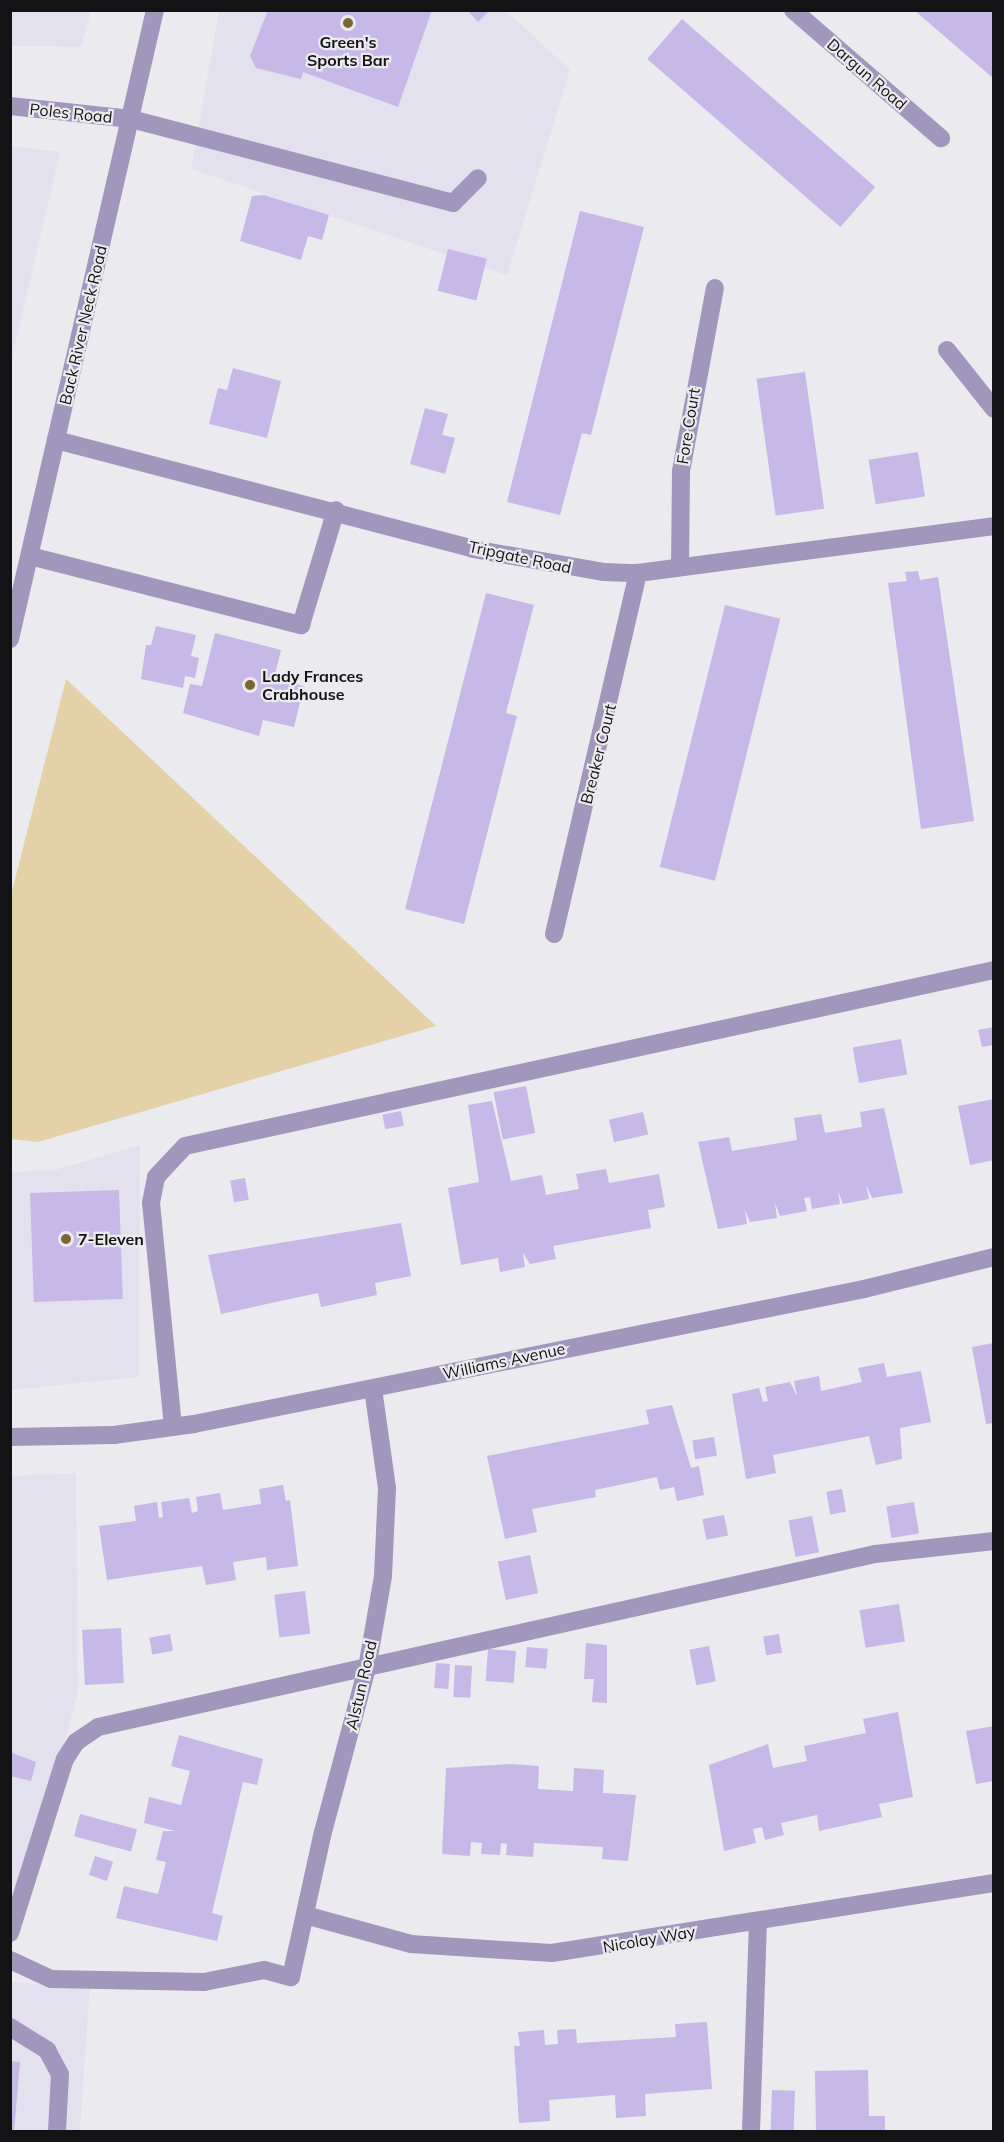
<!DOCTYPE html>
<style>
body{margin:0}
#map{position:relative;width:1004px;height:2142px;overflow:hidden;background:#ebeaef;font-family:Mulish,sans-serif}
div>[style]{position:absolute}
.built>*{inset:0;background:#e4e1ee;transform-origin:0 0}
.green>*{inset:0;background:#e5d1a8}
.building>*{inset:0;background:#c6b8e7;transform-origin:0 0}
.minor>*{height:18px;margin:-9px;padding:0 9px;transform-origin:9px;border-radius:9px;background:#a196bc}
.dots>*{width:16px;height:16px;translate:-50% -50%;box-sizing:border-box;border:3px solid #ebeaef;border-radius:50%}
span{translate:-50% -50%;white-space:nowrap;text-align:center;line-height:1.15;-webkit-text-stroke:4.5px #ebeaef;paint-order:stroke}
.poi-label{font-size:16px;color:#131214;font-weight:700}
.left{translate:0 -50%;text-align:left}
.street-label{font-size:16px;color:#131214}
.frame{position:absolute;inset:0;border:12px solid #131214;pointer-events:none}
</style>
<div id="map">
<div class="built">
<div style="clip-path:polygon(11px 10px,91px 10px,91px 11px,81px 47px,11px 46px)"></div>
<div style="clip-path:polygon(219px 11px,507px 11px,570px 70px,507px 275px,191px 169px)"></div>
<div style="clip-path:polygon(11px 146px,60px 152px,11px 362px,10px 146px)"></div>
<div style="clip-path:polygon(140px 1145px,139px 1377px,11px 1390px,10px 1172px,55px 1170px)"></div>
<div style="clip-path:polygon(76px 1473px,78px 1692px,11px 1938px,11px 1476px)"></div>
<div style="left:10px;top:1982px;width:80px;height:149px;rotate:4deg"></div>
</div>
<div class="green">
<div style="clip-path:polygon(66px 679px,436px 1026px,38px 1142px,11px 1139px,11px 895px)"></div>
</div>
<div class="building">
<div style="clip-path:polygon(268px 10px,432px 10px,398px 107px,303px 72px,301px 79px,256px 68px,250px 56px)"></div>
<div style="clip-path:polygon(467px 10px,486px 10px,488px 12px,478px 22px)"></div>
<div style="clip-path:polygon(914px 10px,994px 10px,994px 79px)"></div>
<div style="left:682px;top:19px;width:256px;height:53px;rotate:41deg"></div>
<div style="clip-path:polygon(264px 195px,329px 215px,322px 240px,308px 236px,301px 260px,240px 241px,252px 196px)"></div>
<div style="clip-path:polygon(580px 211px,644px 227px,591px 435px,582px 433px,560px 515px,507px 502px)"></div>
<div style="left:448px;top:249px;width:40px;height:43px;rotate:14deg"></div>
<div style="clip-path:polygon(233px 368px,281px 381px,267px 438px,209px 424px,218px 388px,227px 390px)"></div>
<div style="left:805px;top:372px;width:138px;height:49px;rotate:82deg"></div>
<div style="clip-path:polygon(425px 408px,448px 414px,442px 435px,455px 438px,445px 474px,410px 464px)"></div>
<div style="left:918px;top:452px;width:45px;height:50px;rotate:81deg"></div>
<div style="clip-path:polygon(918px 571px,920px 580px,938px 577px,974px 821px,921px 829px,888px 583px,907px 581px,905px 572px)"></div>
<div style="clip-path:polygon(486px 593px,534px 605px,506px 713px,517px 716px,464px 924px,405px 909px)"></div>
<div style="left:725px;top:605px;width:57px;height:270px;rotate:14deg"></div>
<div style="clip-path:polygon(156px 626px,196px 635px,191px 656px,199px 658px,195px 678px,185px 676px,183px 688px,141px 679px,146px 645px,151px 645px)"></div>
<div style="clip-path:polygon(215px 633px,281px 650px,274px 679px,304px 686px,294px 727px,263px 720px,259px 736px,183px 713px,190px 684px,202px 686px)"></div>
<div style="clip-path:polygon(994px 1027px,994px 1045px,982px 1047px,978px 1030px)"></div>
<div style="left:901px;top:1039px;width:36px;height:49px;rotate:80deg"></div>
<div style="left:526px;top:1086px;width:48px;height:33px;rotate:79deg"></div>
<div style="clip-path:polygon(994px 1099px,994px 1160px,970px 1165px,958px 1106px)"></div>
<div style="clip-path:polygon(492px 1101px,511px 1181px,542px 1175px,546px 1195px,579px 1189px,576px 1174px,606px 1169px,609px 1183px,659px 1174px,665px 1207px,648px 1210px,651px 1228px,553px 1246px,556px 1259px,530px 1264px,523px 1253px,525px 1267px,500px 1272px,498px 1258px,461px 1265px,448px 1188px,479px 1182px,468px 1105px)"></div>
<div style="clip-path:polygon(884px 1108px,903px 1193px,872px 1198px,866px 1185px,869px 1199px,843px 1204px,838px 1191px,840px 1204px,812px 1209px,810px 1197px,804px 1198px,807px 1211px,780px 1216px,775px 1203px,777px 1218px,750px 1222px,745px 1210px,747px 1224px,718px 1229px,698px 1142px,729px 1137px,732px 1151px,797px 1140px,794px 1118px,821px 1114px,825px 1133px,862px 1127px,860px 1112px)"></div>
<div style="left:401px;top:1111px;width:15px;height:19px;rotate:79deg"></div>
<div style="left:643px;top:1112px;width:23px;height:35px;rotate:77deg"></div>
<div style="left:245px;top:1178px;width:22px;height:15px;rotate:80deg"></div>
<div style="left:119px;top:1190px;width:109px;height:89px;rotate:88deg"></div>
<div style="clip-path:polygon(401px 1223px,411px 1276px,375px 1283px,377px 1295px,321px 1307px,318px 1293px,221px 1314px,208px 1255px)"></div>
<div style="clip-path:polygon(994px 1343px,994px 1423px,986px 1424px,972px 1347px)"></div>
<div style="clip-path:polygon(884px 1363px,887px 1377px,921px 1371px,931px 1422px,900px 1428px,902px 1459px,876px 1465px,869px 1436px,773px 1455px,776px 1473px,746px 1479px,732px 1394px,759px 1388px,763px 1402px,768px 1401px,765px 1387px,790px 1382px,797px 1396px,794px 1381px,819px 1376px,821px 1391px,862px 1382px,858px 1368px)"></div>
<div style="clip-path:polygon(672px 1405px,691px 1468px,699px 1466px,704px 1495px,677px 1501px,674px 1487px,660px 1490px,657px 1477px,595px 1490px,596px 1497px,532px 1509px,537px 1532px,505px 1539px,487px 1456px,649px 1424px,646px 1410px)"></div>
<div style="left:714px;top:1437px;width:19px;height:22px;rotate:81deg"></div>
<div style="clip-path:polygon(283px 1485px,286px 1501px,290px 1500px,298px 1566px,267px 1570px,266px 1557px,233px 1562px,236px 1580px,206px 1585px,202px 1566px,107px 1580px,99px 1526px,136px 1521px,134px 1506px,157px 1502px,159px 1518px,163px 1517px,161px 1502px,189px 1498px,192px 1513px,198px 1511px,196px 1497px,220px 1493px,223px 1510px,261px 1504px,259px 1489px)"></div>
<div style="left:842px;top:1489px;width:23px;height:16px;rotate:80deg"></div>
<div style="left:914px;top:1502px;width:32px;height:28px;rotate:81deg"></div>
<div style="left:724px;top:1515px;width:21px;height:22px;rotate:79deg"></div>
<div style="left:812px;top:1516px;width:37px;height:24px;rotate:79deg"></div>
<div style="left:530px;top:1555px;width:39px;height:33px;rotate:78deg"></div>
<div style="left:305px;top:1591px;width:43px;height:31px;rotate:83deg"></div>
<div style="left:899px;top:1604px;width:38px;height:40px;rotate:81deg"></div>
<div style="left:121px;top:1628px;width:55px;height:39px;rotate:87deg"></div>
<div style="left:170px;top:1634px;width:17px;height:21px;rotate:80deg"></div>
<div style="left:779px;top:1634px;width:19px;height:16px;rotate:81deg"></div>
<div style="clip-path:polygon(586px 1643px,607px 1645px,607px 1703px,592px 1702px,594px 1679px,584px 1679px)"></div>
<div style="left:709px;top:1646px;width:36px;height:20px;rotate:79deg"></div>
<div style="left:527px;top:1647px;width:21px;height:20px;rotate:5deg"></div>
<div style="left:488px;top:1649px;width:28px;height:32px;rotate:4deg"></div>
<div style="left:436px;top:1663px;width:14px;height:25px;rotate:4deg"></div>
<div style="left:455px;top:1665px;width:17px;height:32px;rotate:3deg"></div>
<div style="clip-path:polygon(898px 1712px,913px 1797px,879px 1804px,882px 1817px,819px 1831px,817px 1815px,781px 1823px,784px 1835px,765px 1840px,762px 1827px,753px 1829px,756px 1843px,724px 1851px,709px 1765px,768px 1744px,773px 1768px,807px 1761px,804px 1746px,866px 1733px,863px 1719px)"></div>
<div style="clip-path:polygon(994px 1726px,994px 1781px,976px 1784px,966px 1731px)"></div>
<div style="clip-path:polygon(179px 1735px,263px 1759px,257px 1785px,243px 1782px,212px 1913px,223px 1916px,217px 1941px,116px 1918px,124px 1886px,158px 1894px,166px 1862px,156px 1860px,163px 1831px,175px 1831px,144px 1823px,149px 1797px,181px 1805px,190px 1771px,171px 1766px)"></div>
<div style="clip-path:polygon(10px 1752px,36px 1762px,31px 1781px,10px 1776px)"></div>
<div style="clip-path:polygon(511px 1764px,539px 1766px,538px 1789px,573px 1791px,574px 1768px,604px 1770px,603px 1793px,636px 1795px,628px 1861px,602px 1859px,603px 1847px,534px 1843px,533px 1857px,506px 1855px,507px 1844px,501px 1843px,500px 1855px,481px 1854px,482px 1843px,471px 1842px,470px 1856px,442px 1854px,446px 1768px)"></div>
<div style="left:80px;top:1814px;width:59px;height:23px;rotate:15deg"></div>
<div style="left:95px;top:1856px;width:19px;height:20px;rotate:18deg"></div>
<div style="clip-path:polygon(707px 2022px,712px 2089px,645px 2094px,646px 2116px,616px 2118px,615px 2095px,549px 2100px,550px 2121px,519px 2123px,514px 2046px,520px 2046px,518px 2032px,544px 2030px,545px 2045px,558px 2044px,557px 2030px,576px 2029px,577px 2043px,676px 2037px,675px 2024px)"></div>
<div style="clip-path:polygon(10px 2061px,20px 2062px,14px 2132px,10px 2132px)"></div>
<div style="clip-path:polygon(868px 2070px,869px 2116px,885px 2116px,885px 2132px,816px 2132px,815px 2071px)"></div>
<div style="left:772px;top:2090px;width:23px;height:42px;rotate:2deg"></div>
</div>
<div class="minor">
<div style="left:793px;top:10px;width:196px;rotate:40.9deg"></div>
<div style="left:10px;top:106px;width:122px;rotate:6.1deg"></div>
<div style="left:131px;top:119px;width:333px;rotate:14.6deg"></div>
<div style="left:453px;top:203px;width:35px;rotate:-45deg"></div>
<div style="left:947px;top:350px;width:75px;rotate:51.5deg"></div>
<div style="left:56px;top:440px;width:431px;rotate:14.6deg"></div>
<div style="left:473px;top:549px;width:132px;rotate:10deg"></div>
<div style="left:603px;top:572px;width:35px;rotate:2deg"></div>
<div style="left:638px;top:573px;width:359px;rotate:-7.5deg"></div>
<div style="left:30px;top:556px;width:280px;rotate:14.3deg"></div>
<div style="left:301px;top:625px;width:120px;rotate:-73.1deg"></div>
<div style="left:680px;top:567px;width:96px;rotate:-89.4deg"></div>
<div style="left:681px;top:471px;width:186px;rotate:-79.5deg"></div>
<div style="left:10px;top:639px;width:645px;rotate:-77.02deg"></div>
<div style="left:554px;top:934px;width:371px;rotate:-76.9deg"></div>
<div style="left:173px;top:1427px;width:225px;rotate:-95.6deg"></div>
<div style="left:151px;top:1203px;width:26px;rotate:-79deg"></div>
<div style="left:156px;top:1177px;width:42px;rotate:-46.9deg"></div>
<div style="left:185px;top:1146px;width:828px;rotate:-12.27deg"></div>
<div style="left:10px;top:1437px;width:104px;rotate:-1.1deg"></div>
<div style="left:114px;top:1435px;width:81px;rotate:-7.8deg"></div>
<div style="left:194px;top:1424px;width:683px;rotate:-11.39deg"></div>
<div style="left:864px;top:1289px;width:134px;rotate:-13.8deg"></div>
<div style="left:305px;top:1915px;width:110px;rotate:15.3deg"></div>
<div style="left:411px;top:1944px;width:141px;rotate:3.7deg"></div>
<div style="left:552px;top:1953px;width:448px;rotate:-9deg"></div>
<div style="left:10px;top:1933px;width:182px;rotate:-72.5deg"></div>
<div style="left:65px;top:1759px;width:20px;rotate:-57deg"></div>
<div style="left:76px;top:1742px;width:27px;rotate:-34deg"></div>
<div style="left:98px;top:1727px;width:796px;rotate:-12.55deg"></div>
<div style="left:875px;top:1554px;width:120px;rotate:-6.2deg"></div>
<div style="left:10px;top:1960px;width:45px;rotate:24.9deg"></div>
<div style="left:51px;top:1979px;width:153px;rotate:1.1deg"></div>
<div style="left:204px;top:1982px;width:61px;rotate:-11.3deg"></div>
<div style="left:264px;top:1970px;width:28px;rotate:15deg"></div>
<div style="left:291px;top:1977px;width:148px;rotate:-77.6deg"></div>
<div style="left:323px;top:1832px;width:170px;rotate:-75deg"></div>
<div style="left:367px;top:1668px;width:93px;rotate:-80.1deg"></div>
<div style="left:383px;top:1576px;width:88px;rotate:-87.4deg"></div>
<div style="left:387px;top:1488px;width:100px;rotate:-98deg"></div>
<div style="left:10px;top:2027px;width:44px;rotate:31.9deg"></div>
<div style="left:47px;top:2050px;width:27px;rotate:62deg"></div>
<div style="left:60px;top:2074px;width:58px;rotate:93deg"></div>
<div style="left:751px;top:2132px;width:210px;rotate:-88.1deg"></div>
</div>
<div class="dots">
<div style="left:348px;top:23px;background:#7c6635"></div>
<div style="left:250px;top:685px;background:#7c6635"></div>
<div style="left:66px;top:1239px;background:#7c6635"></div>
</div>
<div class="poi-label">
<span style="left:348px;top:51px">Green's<br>Sports Bar</span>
<span class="left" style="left:262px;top:685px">Lady Frances<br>Crabhouse</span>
<span class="left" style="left:78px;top:1239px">7-Eleven</span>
</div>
<div class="street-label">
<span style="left:867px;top:74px;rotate:41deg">Dargun Road</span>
<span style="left:71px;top:113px;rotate:6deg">Poles Road</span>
<span style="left:83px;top:325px;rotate:-77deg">Back River Neck Road</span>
<span style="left:688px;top:426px;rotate:-81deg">Fore Court</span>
<span style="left:520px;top:557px;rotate:12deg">Tripgate Road</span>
<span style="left:598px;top:754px;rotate:-76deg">Breaker Court</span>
<span style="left:504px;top:1361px;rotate:-12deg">Williams Avenue</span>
<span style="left:361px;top:1685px;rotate:-77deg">Alstun Road</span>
<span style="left:649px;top:1939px;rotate:-10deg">Nicolay Way</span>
</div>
<div class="frame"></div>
</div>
